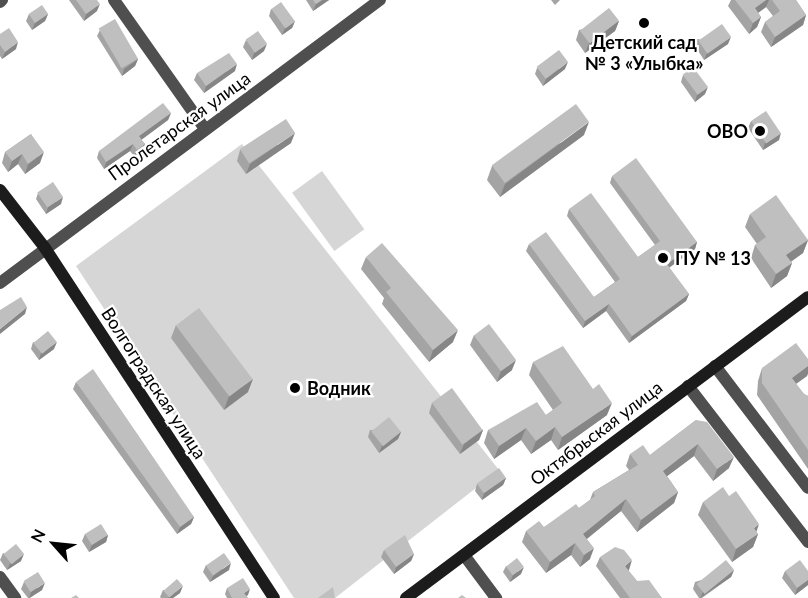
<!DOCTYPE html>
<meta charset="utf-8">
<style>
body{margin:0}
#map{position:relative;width:808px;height:598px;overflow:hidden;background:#fff;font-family:Lato,sans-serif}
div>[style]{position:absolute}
.green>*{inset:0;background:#d6d6d6;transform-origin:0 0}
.street>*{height:12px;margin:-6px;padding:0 6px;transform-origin:6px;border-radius:6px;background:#4f4f4f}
.secondary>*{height:12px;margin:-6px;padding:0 6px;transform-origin:6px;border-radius:6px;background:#1c1c1c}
.wall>*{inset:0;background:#a4a4a4}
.shaded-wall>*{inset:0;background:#868686}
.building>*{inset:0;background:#bfbfbf;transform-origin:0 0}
.dots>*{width:16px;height:16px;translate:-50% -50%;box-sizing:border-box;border:3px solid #fff;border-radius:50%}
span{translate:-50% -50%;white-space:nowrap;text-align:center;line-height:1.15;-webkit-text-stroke:4.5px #fff;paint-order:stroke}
.poi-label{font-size:18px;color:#000;font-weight:700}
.right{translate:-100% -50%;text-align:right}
.left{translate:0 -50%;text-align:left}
.street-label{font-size:18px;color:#000}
.north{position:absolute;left:24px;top:514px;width:60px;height:60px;-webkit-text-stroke:4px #fff;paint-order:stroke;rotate:297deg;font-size:16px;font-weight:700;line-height:24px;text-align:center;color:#000}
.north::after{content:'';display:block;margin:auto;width:21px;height:27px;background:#000;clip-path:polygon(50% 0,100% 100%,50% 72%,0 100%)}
</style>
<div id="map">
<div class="green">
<div style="clip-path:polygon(242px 144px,499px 470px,335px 598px,294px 598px,76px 266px)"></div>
<div style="left:322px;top:171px;width:72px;height:37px;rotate:54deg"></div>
</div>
<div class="street">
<div style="left:114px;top:0;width:158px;rotate:54.8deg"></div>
<div style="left:0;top:2px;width:3px;rotate:-45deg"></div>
<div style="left:0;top:283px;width:474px;rotate:-36.7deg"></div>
<div style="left:715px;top:366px;width:153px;rotate:52.7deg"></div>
<div style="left:688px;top:386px;width:197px;rotate:52.4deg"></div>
<div style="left:464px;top:555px;width:54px;rotate:53.3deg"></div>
<div style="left:0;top:577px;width:26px;rotate:54deg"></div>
</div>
<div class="secondary">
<div style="left:0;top:190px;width:73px;rotate:52.2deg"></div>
<div style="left:45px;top:248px;width:418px;rotate:56.8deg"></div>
<div style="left:406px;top:598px;width:502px;rotate:-36.82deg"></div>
</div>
<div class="wall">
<div style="clip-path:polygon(69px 0,97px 0,97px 11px,84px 21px)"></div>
<div style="clip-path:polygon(306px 0,329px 0,313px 11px)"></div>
<div style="clip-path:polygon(551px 0,560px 0,555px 5px)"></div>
<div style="clip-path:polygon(731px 0,796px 0,806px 15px,803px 25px,771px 47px,761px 32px,765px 22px,773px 16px,766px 7px,758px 13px,761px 17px,757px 27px,749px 34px,728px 6px)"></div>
<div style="clip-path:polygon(271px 9px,295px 21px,292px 28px,282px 35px,269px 16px)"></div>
<div style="clip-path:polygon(29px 14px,48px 14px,45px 21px,32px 30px,26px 21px)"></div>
<div style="clip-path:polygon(619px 21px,615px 31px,585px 53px,576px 40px,579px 30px)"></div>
<div style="clip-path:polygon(100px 30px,138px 59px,135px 66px,122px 76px,97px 36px)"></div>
<div style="clip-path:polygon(0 34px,16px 49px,2px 59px,0 56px)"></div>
<div style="clip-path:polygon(697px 39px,728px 44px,704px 60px,695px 46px)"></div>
<div style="clip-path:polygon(246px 40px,264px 51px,252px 60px,243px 47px)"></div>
<div style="clip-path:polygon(537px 68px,565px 69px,543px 86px,535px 74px)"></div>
<div style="clip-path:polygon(235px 71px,204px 93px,194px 80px,197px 73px)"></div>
<div style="clip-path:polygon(683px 75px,705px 94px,695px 102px,681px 82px)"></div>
<div style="clip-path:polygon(171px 113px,168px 120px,141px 140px,145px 144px,142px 151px,134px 156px,130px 151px,104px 169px,97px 158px,99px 151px)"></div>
<div style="clip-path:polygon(751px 121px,779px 140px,763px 150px,748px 128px)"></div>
<div style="clip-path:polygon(31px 134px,40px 163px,25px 174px,18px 164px,8px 172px,2px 163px,5px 152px)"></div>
<div style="clip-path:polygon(584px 135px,500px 197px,487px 180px,492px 166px)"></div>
<div style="clip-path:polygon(291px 143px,246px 174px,237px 161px,240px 150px)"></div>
<div style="clip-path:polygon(612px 176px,697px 242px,695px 249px,669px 268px,689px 294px,686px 301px,629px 343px,606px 311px,583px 328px,526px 251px,529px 244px,594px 297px,615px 282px,567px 216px,569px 209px,638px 257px,655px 245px,610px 183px)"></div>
<div style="clip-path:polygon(38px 193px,61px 204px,46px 214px,36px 199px)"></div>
<div style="clip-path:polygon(750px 214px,808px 240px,803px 253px,791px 262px,792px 263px,787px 276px,771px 288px,751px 258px,755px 245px,757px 244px,745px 227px)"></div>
<div style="clip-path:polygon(366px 257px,453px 342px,429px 362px,382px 304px,384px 298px,361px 269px)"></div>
<div style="clip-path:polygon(176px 325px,248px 392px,224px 410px,171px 338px)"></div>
<div style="clip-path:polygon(474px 335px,512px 370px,497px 382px,470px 345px)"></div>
<div style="clip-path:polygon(33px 342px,54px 349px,39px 360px,31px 349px)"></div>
<div style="clip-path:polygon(808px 359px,808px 373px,807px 376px,796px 384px,804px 394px,808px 396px,808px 469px,757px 395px,758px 381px,762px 368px)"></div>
<div style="clip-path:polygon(533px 362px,607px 415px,558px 450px,551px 440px,531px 454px,521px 440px,494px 459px,484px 443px,488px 430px,546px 415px,553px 410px,529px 375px)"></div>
<div style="clip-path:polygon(76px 382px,194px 517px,191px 524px,177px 534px,73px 389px)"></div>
<div style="clip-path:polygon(432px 403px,483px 430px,479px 440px,460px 454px,429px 413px)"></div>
<div style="clip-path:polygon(696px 420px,729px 468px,713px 481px,694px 456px,667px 476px,678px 492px,674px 503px,637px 532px,621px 511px,587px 539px,590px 559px,580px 567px,571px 555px,546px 573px,522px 542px,526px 531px,544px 527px,579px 508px,590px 500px,593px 492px,629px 470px,626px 466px,630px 454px,650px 455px)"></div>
<div style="clip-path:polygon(370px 430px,401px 432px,398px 439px,379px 453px,368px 437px)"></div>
<div style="clip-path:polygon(506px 478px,503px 485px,482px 500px,475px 491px,477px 484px)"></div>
<div style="clip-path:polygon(703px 502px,758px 534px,753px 547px,732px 562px,698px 515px)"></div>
<div style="clip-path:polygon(85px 534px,108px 535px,106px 542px,89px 552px,82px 541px)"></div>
<div style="clip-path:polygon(384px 550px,414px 554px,411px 561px,394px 574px,381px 557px)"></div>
<div style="clip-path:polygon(3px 553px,21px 561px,7px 570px,0 560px)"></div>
<div style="clip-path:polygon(600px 557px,629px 570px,628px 570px,637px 581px,662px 598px,620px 598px,596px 566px)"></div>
<div style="clip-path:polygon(206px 565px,229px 570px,210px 582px,203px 572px)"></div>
<div style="clip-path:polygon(506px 566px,521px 574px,510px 582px,503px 572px)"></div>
<div style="clip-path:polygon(734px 570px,731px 577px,702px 598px,699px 598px,693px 589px,695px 582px)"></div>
<div style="clip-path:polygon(785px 571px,808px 571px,808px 585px,795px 595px,782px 578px)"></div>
<div style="clip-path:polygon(24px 582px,42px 590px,30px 598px,28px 598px,21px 589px)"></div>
<div style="clip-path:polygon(227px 588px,248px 595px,246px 596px,248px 598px,227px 598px,225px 594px)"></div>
<div style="clip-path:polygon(163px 590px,180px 593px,173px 598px,161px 598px,160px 597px)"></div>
</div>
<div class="shaded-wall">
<div style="clip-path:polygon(322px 0,329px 0,313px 11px,316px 4px)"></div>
<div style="clip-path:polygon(766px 0,769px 0,766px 7px,751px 18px,755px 8px)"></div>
<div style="clip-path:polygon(100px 4px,97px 11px,84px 21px,86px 14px)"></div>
<div style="clip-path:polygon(48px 14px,45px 21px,32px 30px,35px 23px)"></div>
<div style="clip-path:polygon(806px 15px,803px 25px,771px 47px,775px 37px)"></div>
<div style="clip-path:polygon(761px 17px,757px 27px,749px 34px,753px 23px)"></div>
<div style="clip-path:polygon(295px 21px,292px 28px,282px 35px,285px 28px)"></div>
<div style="clip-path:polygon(619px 21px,615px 31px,585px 53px,589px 43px)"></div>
<div style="clip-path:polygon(731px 37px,728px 44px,704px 60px,707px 53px)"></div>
<div style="clip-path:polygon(18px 42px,16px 49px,2px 59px,5px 52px)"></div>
<div style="clip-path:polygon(267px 44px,264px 51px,252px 60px,254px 53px)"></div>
<div style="clip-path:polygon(138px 59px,135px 66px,122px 76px,124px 69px)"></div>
<div style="clip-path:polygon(568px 62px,565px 69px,543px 86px,546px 79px)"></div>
<div style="clip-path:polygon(237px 64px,235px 71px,204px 93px,206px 86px)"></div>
<div style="clip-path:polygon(708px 87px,705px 94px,695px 102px,697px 95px)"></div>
<div style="clip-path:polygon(171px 113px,168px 120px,137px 143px,139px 136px)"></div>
<div style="clip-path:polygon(589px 122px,584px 135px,500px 197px,505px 184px)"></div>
<div style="clip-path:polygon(295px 133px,291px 143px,246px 174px,250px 164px)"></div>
<div style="clip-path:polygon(781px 133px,779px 140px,763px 150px,765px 143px)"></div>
<div style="clip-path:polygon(133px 144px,130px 151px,104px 169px,106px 162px)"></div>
<div style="clip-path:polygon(145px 144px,142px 151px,134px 156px,137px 150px)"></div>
<div style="clip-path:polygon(44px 152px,40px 163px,25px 174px,28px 164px)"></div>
<div style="clip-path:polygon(22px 154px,18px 164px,8px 172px,12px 161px)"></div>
<div style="clip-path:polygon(63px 197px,61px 204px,46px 214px,48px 207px)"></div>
<div style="clip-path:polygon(808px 240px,803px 253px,781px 268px,786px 255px)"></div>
<div style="clip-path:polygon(697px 242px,695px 249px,664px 271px,667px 264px)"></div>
<div style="clip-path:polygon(792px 263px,787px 276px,771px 288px,776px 274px)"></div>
<div style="clip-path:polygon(689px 294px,686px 301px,629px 343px,632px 336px)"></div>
<div style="clip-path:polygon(609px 304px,606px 311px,583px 328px,585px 321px)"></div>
<div style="clip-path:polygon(27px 307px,25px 314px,0 334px,0 329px)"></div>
<div style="clip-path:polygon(458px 330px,453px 342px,429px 362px,433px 350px)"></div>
<div style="clip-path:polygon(57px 342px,54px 349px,39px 360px,41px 353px)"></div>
<div style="clip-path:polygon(516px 360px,512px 370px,497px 382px,501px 371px)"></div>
<div style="clip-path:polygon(808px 366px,808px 373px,807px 376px,787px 390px,792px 378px)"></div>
<div style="clip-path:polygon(253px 379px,248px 392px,224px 410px,229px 396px)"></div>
<div style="clip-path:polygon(612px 403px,607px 415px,558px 450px,562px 437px)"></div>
<div style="clip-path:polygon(555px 427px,551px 440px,531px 454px,536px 441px)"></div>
<div style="clip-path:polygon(526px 428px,521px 440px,494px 459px,499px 446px)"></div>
<div style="clip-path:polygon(483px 430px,479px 440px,460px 454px,464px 444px)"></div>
<div style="clip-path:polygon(401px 432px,398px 439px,379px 453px,382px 446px)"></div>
<div style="clip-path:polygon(698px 444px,694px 456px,658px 483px,663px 471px)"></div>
<div style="clip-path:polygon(734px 457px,729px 468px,713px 481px,717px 469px)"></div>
<div style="clip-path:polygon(506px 478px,503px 485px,482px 500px,484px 493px)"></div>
<div style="clip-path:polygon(678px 492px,674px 503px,637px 532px,641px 520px)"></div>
<div style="clip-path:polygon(626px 499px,621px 511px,579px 545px,583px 534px)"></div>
<div style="clip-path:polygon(194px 517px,191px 524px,177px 534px,180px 527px)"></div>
<div style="clip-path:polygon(759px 524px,755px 536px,758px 534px,753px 547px,732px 562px,736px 549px,754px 528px)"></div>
<div style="clip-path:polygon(108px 535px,106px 542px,89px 552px,92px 545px)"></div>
<div style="clip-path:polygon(575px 543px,571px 555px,546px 573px,550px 562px)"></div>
<div style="clip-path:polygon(594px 548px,590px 559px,580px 567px,584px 555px)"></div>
<div style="clip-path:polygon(24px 554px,21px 561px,7px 570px,10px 564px)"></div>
<div style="clip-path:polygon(414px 554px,411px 561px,394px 574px,396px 567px)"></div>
<div style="clip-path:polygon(632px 560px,629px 570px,622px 575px,625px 566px)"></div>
<div style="clip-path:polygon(231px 563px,229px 570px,210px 582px,213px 576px)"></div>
<div style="clip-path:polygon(524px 567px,521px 574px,510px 582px,513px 575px)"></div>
<div style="clip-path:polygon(734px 570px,731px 577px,700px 598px,703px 592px)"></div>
<div style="clip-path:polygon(808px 580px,808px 585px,795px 595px,797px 588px)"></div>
<div style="clip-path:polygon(45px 583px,42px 590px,29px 598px,31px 592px)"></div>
<div style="clip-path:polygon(183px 586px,180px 593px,173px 598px,168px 598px)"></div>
<div style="clip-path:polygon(250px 589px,248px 595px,243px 598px,244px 593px)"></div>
</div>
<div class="building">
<div style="clip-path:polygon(76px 0,97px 0,100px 4px,86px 14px)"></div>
<div style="clip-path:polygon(313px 0,322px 0,316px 4px)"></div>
<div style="clip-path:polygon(735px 0,766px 0,755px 8px,761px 17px,753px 23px)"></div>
<div style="clip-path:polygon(772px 0,796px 0,806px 15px,775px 37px,765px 22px,780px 11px)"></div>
<div style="left:281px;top:2px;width:24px;height:12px;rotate:54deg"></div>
<div style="left:42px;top:5px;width:11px;height:16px;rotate:56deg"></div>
<div style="left:609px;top:8px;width:16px;height:37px;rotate:52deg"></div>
<div style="left:115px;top:19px;width:46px;height:19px;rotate:60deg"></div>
<div style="left:722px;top:24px;width:16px;height:29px;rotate:55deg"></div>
<div style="clip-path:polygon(9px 28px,18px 42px,5px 52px,0 45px,0 34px)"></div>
<div style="left:258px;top:31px;width:16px;height:15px;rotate:55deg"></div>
<div style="left:559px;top:50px;width:15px;height:28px;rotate:53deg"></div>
<div style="clip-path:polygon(229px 53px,237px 64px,206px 86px,197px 73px)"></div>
<div style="left:693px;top:67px;width:25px;height:13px;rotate:53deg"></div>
<div style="clip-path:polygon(163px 103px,171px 113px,139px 136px,145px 144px,137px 150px,133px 144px,106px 162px,99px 151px)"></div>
<div style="left:576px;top:104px;width:22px;height:104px;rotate:54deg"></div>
<div style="left:766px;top:111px;width:27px;height:18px;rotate:56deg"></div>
<div style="left:286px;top:119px;width:17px;height:55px;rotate:57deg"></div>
<div style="clip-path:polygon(31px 134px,44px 152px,28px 164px,22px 154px,12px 161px,5px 152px)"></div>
<div style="clip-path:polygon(636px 158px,697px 242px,667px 264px,689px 294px,632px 336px,609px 304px,585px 321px,529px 244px,546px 232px,594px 297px,620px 279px,569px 209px,591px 193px,638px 257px,660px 241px,612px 176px)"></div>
<div style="left:53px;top:182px;width:18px;height:19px;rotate:56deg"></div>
<div style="clip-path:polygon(776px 195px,808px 240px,786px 255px,792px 263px,776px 274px,755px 245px,766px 237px,750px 214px)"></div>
<div style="clip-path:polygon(382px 243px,458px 330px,433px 350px,386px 292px,391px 288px,366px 257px)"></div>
<div style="clip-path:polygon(21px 297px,27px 307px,0 329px,0 310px)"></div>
<div style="left:199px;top:308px;width:89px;height:29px;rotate:53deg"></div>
<div style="left:489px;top:324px;width:45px;height:19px;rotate:53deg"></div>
<div style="left:48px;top:331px;width:14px;height:19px;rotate:51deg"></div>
<div style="clip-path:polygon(796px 343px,808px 359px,808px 366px,792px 378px,804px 394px,808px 396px,808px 450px,762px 383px,762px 368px)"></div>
<div style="clip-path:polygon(563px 346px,593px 389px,599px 384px,612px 403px,562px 437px,555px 427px,536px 441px,526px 428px,499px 446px,488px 430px,537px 402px,546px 415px,562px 403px,533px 362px)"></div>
<div style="clip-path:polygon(93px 369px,194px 517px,180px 527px,76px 382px)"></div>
<div style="left:452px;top:388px;width:52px;height:25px;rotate:54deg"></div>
<div style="left:389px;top:417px;width:19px;height:23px;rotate:51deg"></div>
<div style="clip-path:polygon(696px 420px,707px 422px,734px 457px,717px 469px,698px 444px,663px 471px,678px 492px,641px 520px,626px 499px,583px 534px,594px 548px,584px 555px,575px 543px,550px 562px,526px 531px,539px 521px,544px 527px,576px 504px,579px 508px,595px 496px,593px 492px,638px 465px,630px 454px,643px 445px,650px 455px)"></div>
<div style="left:499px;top:468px;width:12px;height:27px;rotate:55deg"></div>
<div style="clip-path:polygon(723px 487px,729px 496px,736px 491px,759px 524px,754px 528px,758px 534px,736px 549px,703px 502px)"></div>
<div style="left:101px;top:524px;width:13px;height:19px;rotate:58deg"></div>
<div style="clip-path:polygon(405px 535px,414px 554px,396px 567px,384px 550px)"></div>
<div style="left:16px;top:544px;width:13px;height:16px;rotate:51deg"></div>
<div style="clip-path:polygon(615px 547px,624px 550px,632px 560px,625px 566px,637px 581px,649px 580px,662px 598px,630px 598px,600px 557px)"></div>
<div style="left:224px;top:553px;width:12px;height:22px;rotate:55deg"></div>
<div style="left:517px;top:558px;width:11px;height:14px;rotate:52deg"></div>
<div style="left:726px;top:560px;width:13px;height:38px;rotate:51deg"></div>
<div style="clip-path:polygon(800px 560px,808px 571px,808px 580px,797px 588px,785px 571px)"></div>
<div style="left:38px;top:572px;width:13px;height:17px;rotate:58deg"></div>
<div style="clip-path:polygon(243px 578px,250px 589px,244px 593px,248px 598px,232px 598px,227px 588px)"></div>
<div style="left:177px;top:579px;width:9px;height:18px;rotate:49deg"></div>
<div style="clip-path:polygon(333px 587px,335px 598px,318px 598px)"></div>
<div style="clip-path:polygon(76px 595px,79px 598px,71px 598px)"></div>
<div style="clip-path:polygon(462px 595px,466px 598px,458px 598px)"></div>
</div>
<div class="dots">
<div style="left:644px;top:23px;background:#000"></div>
<div style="left:760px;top:131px;background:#000"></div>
<div style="left:663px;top:258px;background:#000"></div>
<div style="left:295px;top:388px;background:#000"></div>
</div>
<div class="poi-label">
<span style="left:644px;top:53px">Детский сад<br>№ 3 «Улыбка»</span>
<span class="right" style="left:748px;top:131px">ОВО</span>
<span class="left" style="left:675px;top:258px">ПУ № 13</span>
<span class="left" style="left:307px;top:388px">Водник</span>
</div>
<div class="street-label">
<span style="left:179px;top:126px;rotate:-36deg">Пролетарская улица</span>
<span style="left:154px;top:383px;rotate:57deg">Волгоградская улица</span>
<span style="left:596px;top:433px;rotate:-37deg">Октябрьская улица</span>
</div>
<div class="north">N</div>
</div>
